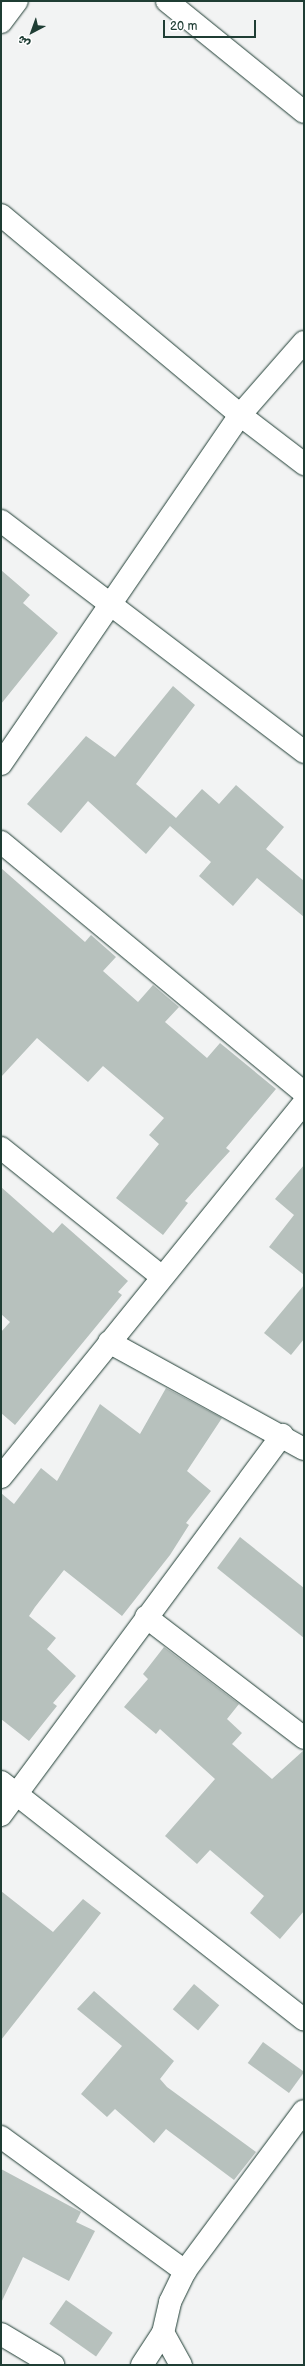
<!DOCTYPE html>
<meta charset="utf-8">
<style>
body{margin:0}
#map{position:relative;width:305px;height:2366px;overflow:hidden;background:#f2f3f3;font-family:"Balsamiq Sans","Playpen Sans Arabic",sans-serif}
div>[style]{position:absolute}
.building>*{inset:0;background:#b7c1bd;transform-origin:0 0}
.roads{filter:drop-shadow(0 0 1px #1f3d34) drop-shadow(0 0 1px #1f3d34)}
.minor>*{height:22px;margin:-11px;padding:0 11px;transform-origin:11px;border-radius:11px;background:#fff}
.tertiary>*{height:22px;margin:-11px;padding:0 11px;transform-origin:11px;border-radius:11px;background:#fff}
span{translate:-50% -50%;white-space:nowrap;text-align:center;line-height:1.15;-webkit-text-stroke:4px #fff;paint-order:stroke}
.frame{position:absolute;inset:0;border:2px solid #1f3d34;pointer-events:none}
.north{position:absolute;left:12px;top:12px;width:40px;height:40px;-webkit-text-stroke:3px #fff;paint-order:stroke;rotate:221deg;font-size:11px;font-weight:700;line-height:16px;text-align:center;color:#1f3d34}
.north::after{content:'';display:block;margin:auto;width:14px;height:18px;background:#1f3d34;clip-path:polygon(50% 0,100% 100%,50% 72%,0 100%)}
.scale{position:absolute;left:163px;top:20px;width:93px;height:18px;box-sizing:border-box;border:2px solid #1f3d34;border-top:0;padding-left:5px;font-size:12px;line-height:14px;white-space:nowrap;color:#1f3d34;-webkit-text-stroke:3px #fff;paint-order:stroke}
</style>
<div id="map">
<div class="building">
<div style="clip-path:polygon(1px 570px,30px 595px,23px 603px,58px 633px,1px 704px)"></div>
<div style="clip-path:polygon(173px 686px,195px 705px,136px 784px,176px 818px,202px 789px,219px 804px,236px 785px,284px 827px,266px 849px,304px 881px,304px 917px,257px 878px,233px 906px,199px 876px,211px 862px,170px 826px,146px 854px,88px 801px,61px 833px,27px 804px,86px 736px,115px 757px)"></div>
<div style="clip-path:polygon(1px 868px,85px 942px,91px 935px,116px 957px,103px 971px,138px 1002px,153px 985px,179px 1007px,165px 1022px,207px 1058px,220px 1043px,276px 1089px,226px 1148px,230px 1151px,218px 1164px,185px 1201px,188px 1203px,163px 1235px,116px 1198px,159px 1144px,149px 1135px,164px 1118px,103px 1066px,88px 1082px,37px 1038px,1px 1077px)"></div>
<div style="clip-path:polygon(304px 1165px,304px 1275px,269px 1247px,294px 1215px,275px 1199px)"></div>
<div style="clip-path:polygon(1px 1187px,53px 1233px,62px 1223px,128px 1281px,118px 1292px,122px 1295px,15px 1425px,1px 1413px,1px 1332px,10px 1322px,1px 1314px)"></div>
<div style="clip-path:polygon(304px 1285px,304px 1339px,291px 1355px,264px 1333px)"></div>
<div style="clip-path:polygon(166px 1388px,222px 1418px,187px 1471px,211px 1491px,186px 1523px,189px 1525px,170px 1555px,122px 1616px,64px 1570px,35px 1607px,29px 1616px,56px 1638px,47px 1649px,76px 1676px,53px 1703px,57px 1706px,29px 1741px,1px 1719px,1px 1493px,14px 1504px,41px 1468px,57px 1481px,100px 1404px,140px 1434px)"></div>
<div style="clip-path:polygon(240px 1537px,304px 1588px,304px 1638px,217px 1568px)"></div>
<div style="clip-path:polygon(164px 1647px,239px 1704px,227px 1719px,242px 1733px,232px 1744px,272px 1779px,304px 1750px,304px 1911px,280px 1939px,250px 1913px,264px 1896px,210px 1850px,197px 1864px,165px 1836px,215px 1779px,160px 1729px,156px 1734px,124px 1707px,148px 1679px,143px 1674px)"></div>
<div style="clip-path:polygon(1px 1891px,53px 1932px,83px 1899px,101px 1913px,1px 2040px)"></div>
<div style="left:194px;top:1984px;width:33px;height:33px;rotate:40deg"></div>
<div style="clip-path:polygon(94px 1991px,174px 2061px,160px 2079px,167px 2087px,256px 2152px,234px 2180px,166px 2129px,154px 2143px,115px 2109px,107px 2117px,81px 2094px,122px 2046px,77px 2009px)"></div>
<div style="left:263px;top:2042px;width:51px;height:26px;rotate:36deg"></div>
<div style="clip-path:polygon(1px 2169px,81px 2212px,76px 2222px,95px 2231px,69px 2281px,23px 2257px,1px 2303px)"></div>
<div style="left:66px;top:2300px;width:57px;height:29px;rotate:35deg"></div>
</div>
<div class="roads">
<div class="minor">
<div style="left:167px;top:1px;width:176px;rotate:39deg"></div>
<div style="left:1px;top:22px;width:26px;rotate:-53deg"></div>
<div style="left:240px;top:415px;width:81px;rotate:37.4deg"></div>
<div style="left:1px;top:521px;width:381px;rotate:37.3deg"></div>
<div style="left:1px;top:842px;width:393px;rotate:39.6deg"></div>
<div style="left:1px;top:1148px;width:206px;rotate:38.7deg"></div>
<div style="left:109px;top:1342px;width:222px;rotate:28.8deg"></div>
<div style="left:1px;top:1477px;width:481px;rotate:-51deg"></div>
<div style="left:146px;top:1617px;width:199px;rotate:37.4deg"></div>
<div style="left:1px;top:1815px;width:473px;rotate:-53.5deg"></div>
<div style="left:1px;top:2137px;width:228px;rotate:36.1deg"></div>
<div style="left:1px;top:2334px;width:61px;rotate:30.8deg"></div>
<div style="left:142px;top:2365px;width:38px;rotate:-57deg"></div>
</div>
<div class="tertiary">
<div style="left:1px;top:215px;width:312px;rotate:39.9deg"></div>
<div style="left:1px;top:764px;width:423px;rotate:-55.6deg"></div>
<div style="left:240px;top:415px;width:97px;rotate:-48.8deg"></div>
<div style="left:1px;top:1782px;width:385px;rotate:38.1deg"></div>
<div style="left:181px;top:2365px;width:37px;rotate:-119deg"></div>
<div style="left:163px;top:2333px;width:32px;rotate:-77deg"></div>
<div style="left:170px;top:2302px;width:34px;rotate:-64deg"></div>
<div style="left:185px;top:2271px;width:199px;rotate:-53.4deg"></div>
</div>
</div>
<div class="frame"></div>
<div class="north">ش</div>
<div class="scale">20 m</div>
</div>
